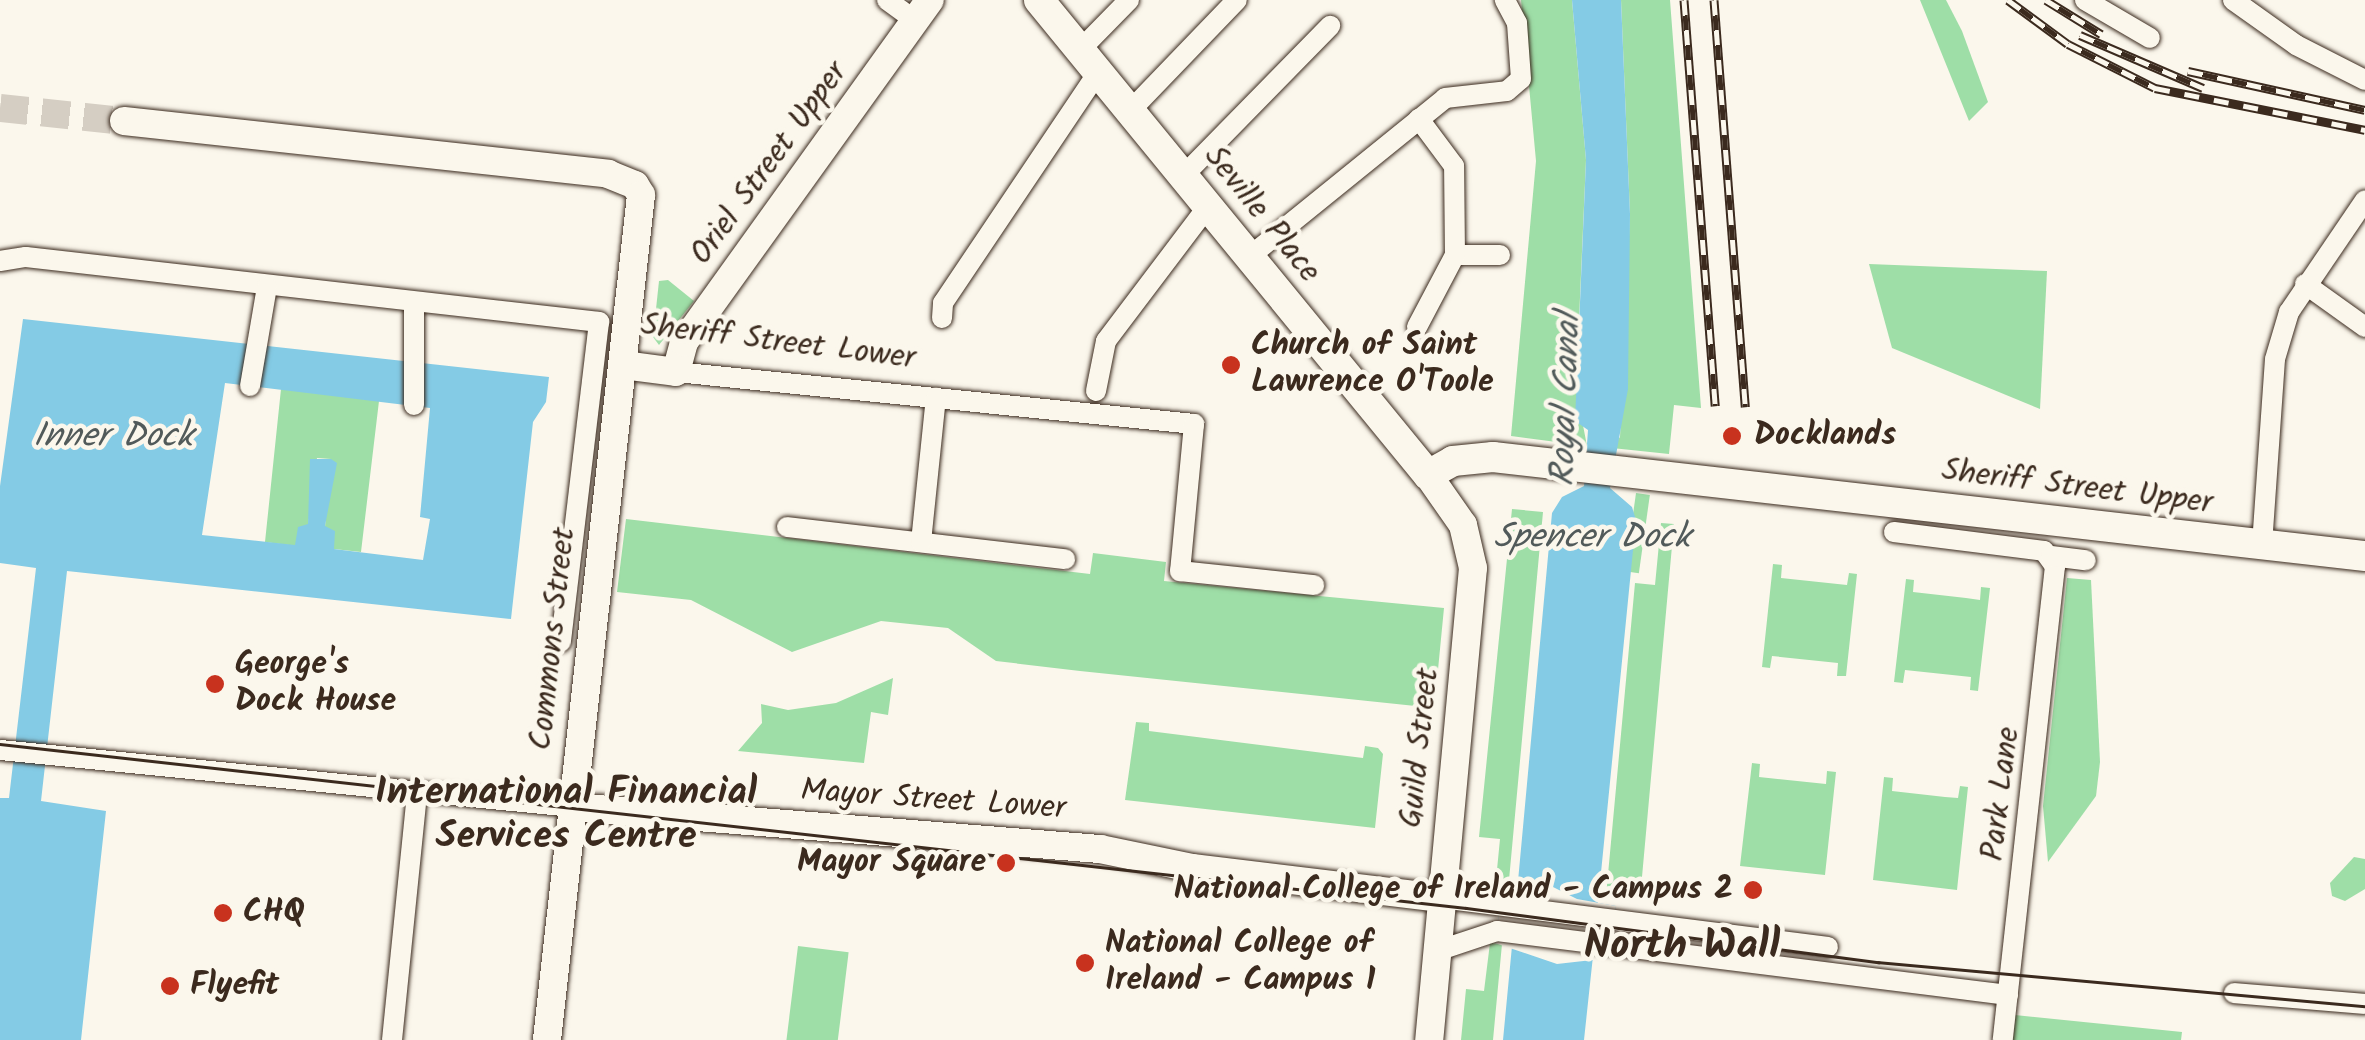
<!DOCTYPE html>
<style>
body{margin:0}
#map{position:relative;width:2365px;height:1040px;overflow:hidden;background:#fbf7ec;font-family:Kalam,sans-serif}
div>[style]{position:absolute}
.green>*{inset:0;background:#9edea7;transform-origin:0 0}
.water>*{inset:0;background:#84cbe5}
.pier>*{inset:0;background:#fbf7ec}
.tertiary-tunnel>*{height:28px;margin-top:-14px;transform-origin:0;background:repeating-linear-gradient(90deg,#d5cec3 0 28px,transparent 0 42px)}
.roads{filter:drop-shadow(0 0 2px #3b2a1e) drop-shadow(0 0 2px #3b2a1e)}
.minor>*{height:20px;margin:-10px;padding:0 10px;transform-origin:10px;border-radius:10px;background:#fbf7ec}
.tertiary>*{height:28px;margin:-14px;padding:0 14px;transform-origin:14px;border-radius:14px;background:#fbf7ec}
.secondary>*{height:30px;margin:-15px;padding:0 15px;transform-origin:15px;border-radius:15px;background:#fbf7ec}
.tram>*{height:2.5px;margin:-1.25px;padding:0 1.25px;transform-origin:1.25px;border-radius:1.25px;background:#3b2a1e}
.rail>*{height:9px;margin-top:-4.5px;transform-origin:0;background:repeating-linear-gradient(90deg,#fbf7ec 0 15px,#3b2a1e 0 30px);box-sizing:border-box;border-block:2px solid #3b2a1e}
.dots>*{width:28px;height:28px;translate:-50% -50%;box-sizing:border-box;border:5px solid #fbf7ec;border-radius:50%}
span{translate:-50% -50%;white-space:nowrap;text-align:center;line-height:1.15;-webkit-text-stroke:9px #fbf7ec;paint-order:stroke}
.street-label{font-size:32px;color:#3b2a1e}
.poi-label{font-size:32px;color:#3b2a1e;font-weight:700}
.left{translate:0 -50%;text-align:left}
.right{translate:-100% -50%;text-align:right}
.water-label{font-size:35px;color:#515a5a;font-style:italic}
.quarter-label{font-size:38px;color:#3b2a1e;font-weight:700}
.district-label{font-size:42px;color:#3b2a1e;font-weight:700}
</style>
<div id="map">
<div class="green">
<div style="clip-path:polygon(1521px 0,1572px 0,1586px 160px,1576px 389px,1587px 446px,1511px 436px,1536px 161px)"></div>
<div style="clip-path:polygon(1621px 0,1670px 0,1701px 408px,1674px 405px,1669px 454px,1612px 448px,1620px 437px,1630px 214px)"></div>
<div style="clip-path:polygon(1920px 0,1946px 0,1962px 31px,1988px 102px,1969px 121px)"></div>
<div style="clip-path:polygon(1869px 264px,2047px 271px,2040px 409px,1892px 348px)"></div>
<div style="clip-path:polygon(668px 280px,694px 301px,659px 345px,653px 337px,659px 281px)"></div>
<div style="clip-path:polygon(281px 389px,379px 401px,361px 552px,334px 549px,325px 527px,331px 459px,317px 458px,308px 525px,296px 546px,265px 542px)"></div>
<div style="left:1636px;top:493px;width:14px;height:79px;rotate:8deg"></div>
<div style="clip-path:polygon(1512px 509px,1543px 512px,1508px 891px,1495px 890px,1500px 839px,1479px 837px)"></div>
<div style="clip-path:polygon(626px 519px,1090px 574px,1093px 553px,1166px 562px,1164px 581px,1444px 608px,1437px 680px,1425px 707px,1080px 671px,996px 661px,948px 628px,881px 621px,792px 652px,691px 600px,617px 592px)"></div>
<div style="clip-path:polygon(1661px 523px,1674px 524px,1640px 899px,1606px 896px,1635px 583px,1655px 585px)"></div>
<div style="clip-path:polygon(1773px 564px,1782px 565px,1781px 578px,1847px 585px,1849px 573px,1857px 574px,1846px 676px,1837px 676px,1838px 663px,1772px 656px,1770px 668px,1762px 667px)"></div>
<div style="clip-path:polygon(2067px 578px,2091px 580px,2100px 762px,2096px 796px,2048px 862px,2043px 806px)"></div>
<div style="clip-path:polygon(1906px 579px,1914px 580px,1913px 592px,1966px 598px,1980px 600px,1981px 587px,1990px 588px,1978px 691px,1970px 690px,1971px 677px,1905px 670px,1903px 683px,1894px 682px)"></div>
<div style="clip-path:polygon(893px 678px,888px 715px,871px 712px,864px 763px,738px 751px,762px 723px,761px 704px,788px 710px,836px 703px)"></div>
<div style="clip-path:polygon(1136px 722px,1149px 723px,1149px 731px,1363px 758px,1365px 746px,1378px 748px,1383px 754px,1375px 828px,1125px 800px)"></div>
<div style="clip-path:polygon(1752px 763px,1760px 764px,1759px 777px,1826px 784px,1827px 771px,1836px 772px,1825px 875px,1740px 866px)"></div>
<div style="clip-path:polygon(1884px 777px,1893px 778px,1892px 791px,1945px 797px,1958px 798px,1960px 786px,1968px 787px,1957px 890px,1873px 880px)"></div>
<div style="clip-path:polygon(2354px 857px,2365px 859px,2365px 889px,2345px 901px,2332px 896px,2330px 883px)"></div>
<div style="clip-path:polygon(1490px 943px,1502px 944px,1493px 1040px,1461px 1040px,1466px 989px,1484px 991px)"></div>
<div style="left:798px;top:946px;width:51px;height:95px;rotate:7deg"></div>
<div style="clip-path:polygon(2015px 1015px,2182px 1032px,2181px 1040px,2013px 1040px)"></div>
</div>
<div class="water">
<div style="clip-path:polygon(1572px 0,1621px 0,1630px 214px,1628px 389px,1610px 488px,1632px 507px,1636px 520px,1598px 903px,1616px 906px,1610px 958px,1593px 956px,1584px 1040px,1503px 1040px,1512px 946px,1495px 943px,1502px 892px,1517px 892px,1552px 513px,1562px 497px,1584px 486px,1588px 430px,1575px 421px,1586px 160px)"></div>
<div style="clip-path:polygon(evenodd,23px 319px,549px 377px,546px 402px,533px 422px,511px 619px,67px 571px,41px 801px,106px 811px,81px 1040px,0 1040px,0 798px,9px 798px,36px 568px,0 563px,0 486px,23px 319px,225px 383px,430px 408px,420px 517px,430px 519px,423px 560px,334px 549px,335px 531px,325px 526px,337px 463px,331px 459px,310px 459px,308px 524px,298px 527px,295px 545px,202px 535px,225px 383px)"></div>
</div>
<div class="pier">
<div style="clip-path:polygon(1547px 884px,1577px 899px,1616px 906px,1610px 958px,1557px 964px,1495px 943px,1502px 892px,1528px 893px)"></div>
</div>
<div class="tertiary-tunnel">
<div style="left:0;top:108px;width:125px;rotate:6deg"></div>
</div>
<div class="roads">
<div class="minor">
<div style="left:887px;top:0;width:34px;rotate:36deg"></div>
<div style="left:2085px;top:0;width:75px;rotate:30.3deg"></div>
<div style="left:2233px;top:0;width:77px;rotate:35.5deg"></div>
<div style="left:2296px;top:45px;width:77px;rotate:26.9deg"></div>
<div style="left:1080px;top:50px;width:70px;rotate:-45.6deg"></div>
<div style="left:1130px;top:111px;width:154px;rotate:-46.1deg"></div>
<div style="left:1184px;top:175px;width:209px;rotate:-45.6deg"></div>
<div style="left:1455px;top:255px;width:45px"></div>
<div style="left:1249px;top:257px;width:252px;rotate:-39deg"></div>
<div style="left:1445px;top:98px;width:62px;rotate:-6.4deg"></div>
<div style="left:1507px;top:91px;width:18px;rotate:-41deg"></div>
<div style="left:1521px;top:79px;width:56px;rotate:-94.1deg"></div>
<div style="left:1517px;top:23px;width:26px;rotate:-118deg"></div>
<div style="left:0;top:261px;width:26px;rotate:-9deg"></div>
<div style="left:26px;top:257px;width:577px;rotate:6.47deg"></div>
<div style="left:599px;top:322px;width:322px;rotate:96.8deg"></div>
<div style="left:2305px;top:284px;width:74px;rotate:35.6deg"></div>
<div style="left:414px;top:304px;width:101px;rotate:90deg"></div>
<div style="left:942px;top:318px;width:15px;rotate:-86deg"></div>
<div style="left:943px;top:303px;width:278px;rotate:-56.1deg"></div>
<div style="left:1417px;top:327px;width:81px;rotate:-62.2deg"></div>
<div style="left:1455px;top:255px;width:89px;rotate:-90.6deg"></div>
<div style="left:1454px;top:166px;width:59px;rotate:-126.7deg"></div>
<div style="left:676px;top:372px;width:521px;rotate:5.73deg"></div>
<div style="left:1194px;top:424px;width:148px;rotate:95.4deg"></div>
<div style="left:1180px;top:571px;width:135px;rotate:6deg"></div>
<div style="left:250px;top:386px;width:100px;rotate:-80.3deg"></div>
<div style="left:1096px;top:391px;width:51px;rotate:-78.7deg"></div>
<div style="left:1106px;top:341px;width:169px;rotate:-52.9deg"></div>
<div style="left:787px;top:527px;width:280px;rotate:6.6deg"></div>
<div style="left:1894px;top:532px;width:151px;rotate:7.2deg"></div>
<div style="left:2044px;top:551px;width:19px;rotate:54deg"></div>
<div style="left:2055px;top:566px;width:477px;rotate:96.3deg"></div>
<div style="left:921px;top:542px;width:145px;rotate:-84.1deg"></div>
<div style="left:2262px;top:545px;width:186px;rotate:-86deg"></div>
<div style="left:2275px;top:359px;width:49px;rotate:-73.4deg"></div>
<div style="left:2289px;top:312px;width:135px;rotate:-55.8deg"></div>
<div style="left:2051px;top:556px;width:35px;rotate:7deg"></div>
<div style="left:0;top:750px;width:575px;rotate:5.69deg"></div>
<div style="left:1441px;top:898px;width:390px;rotate:7.2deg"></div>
<div style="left:1437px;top:951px;width:63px;rotate:-18.4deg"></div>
<div style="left:1497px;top:931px;width:515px;rotate:7.14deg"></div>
<div style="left:2234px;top:993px;width:131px;rotate:4.8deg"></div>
<div style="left:392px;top:1040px;width:246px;rotate:-84.2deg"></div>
</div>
<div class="tertiary">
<div style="left:124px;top:121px;width:487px;rotate:6.2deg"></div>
<div style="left:608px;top:174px;width:29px;rotate:22deg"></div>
<div style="left:635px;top:185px;width:12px;rotate:59deg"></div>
<div style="left:641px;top:195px;width:850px;rotate:96.35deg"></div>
<div style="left:623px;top:365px;width:53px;rotate:7.5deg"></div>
<div style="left:676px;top:372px;width:31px;rotate:-75deg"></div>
<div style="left:684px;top:342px;width:421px;rotate:-54.3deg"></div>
<div style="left:1428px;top:475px;width:61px;rotate:55deg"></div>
<div style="left:1463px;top:525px;width:44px;rotate:76.9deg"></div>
<div style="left:1473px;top:568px;width:474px;rotate:95.3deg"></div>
<div style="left:572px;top:807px;width:530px;rotate:4.55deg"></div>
<div style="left:1100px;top:849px;width:94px;rotate:11.7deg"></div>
<div style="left:1192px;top:868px;width:251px;rotate:6.9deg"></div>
</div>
<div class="secondary">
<div style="left:1039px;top:0;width:614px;rotate:50.68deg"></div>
<div style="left:1428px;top:475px;width:29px;rotate:-29deg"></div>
<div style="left:1453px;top:461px;width:40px;rotate:-5.7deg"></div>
<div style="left:1493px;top:457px;width:878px;rotate:6.48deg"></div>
</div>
</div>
<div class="tram">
<div style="left:0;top:744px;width:1475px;rotate:6.38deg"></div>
<div style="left:1466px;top:908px;width:416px;rotate:7.5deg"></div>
<div style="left:1878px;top:962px;width:489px;rotate:5.2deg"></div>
</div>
<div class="rail">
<div style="left:1684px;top:0;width:407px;rotate:85.6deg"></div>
<div style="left:1714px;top:0;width:408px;rotate:85.6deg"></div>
<div style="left:2008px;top:0;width:74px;rotate:36.3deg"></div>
<div style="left:2068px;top:44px;width:97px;rotate:26.8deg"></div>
<div style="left:2155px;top:88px;width:214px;rotate:11.3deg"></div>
<div style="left:2046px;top:0;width:65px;rotate:31.7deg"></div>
<div style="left:2080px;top:35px;width:134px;rotate:23.3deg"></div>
<div style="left:2188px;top:71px;width:181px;rotate:12.4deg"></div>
</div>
<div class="dots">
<div style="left:1231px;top:365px;background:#c8321e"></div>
<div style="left:1732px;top:436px;background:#c8321e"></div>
<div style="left:215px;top:684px;background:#c8321e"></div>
<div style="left:1006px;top:863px;background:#c8321e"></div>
<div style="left:1753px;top:890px;background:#c8321e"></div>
<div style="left:223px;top:913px;background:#c8321e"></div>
<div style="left:1085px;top:963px;background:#c8321e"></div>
<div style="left:170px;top:986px;background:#c8321e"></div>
</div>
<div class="street-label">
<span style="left:770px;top:164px;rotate:-54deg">Oriel Street Upper</span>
<span style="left:1261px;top:215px;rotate:51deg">Seville Place</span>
<span style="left:778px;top:343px;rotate:7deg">Sheriff Street Lower</span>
<span style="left:2077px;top:488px;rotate:7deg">Sheriff Street Upper</span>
<span style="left:554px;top:639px;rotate:-84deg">Commons Street</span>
<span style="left:1421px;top:748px;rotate:-84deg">Guild Street</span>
<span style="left:2002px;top:794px;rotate:-83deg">Park Lane</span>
<span style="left:933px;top:801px;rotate:4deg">Mayor Street Lower</span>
</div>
<div class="poi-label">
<span class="left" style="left:1251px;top:365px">Church of Saint<br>Lawrence O'Toole</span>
<span class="left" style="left:1754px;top:436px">Docklands</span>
<span class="left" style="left:235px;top:684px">George's<br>Dock House</span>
<span class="right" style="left:986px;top:863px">Mayor Square</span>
<span class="right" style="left:1733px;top:890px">National College of Ireland - Campus 2</span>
<span class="left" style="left:243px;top:913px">CHQ</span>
<span class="left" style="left:1105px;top:963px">National College of<br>Ireland - Campus 1</span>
<span class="left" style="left:190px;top:986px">Flyefit</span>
</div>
<div class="water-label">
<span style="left:1567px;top:400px;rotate:-88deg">Royal Canal</span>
<span style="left:113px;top:437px">Inner Dock</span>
<span style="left:1592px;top:538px">Spencer Dock</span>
</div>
<div class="quarter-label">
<span style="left:566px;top:816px">International Financial<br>Services Centre</span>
</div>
<div class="district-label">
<span style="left:1682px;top:947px">North Wall</span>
</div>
</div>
